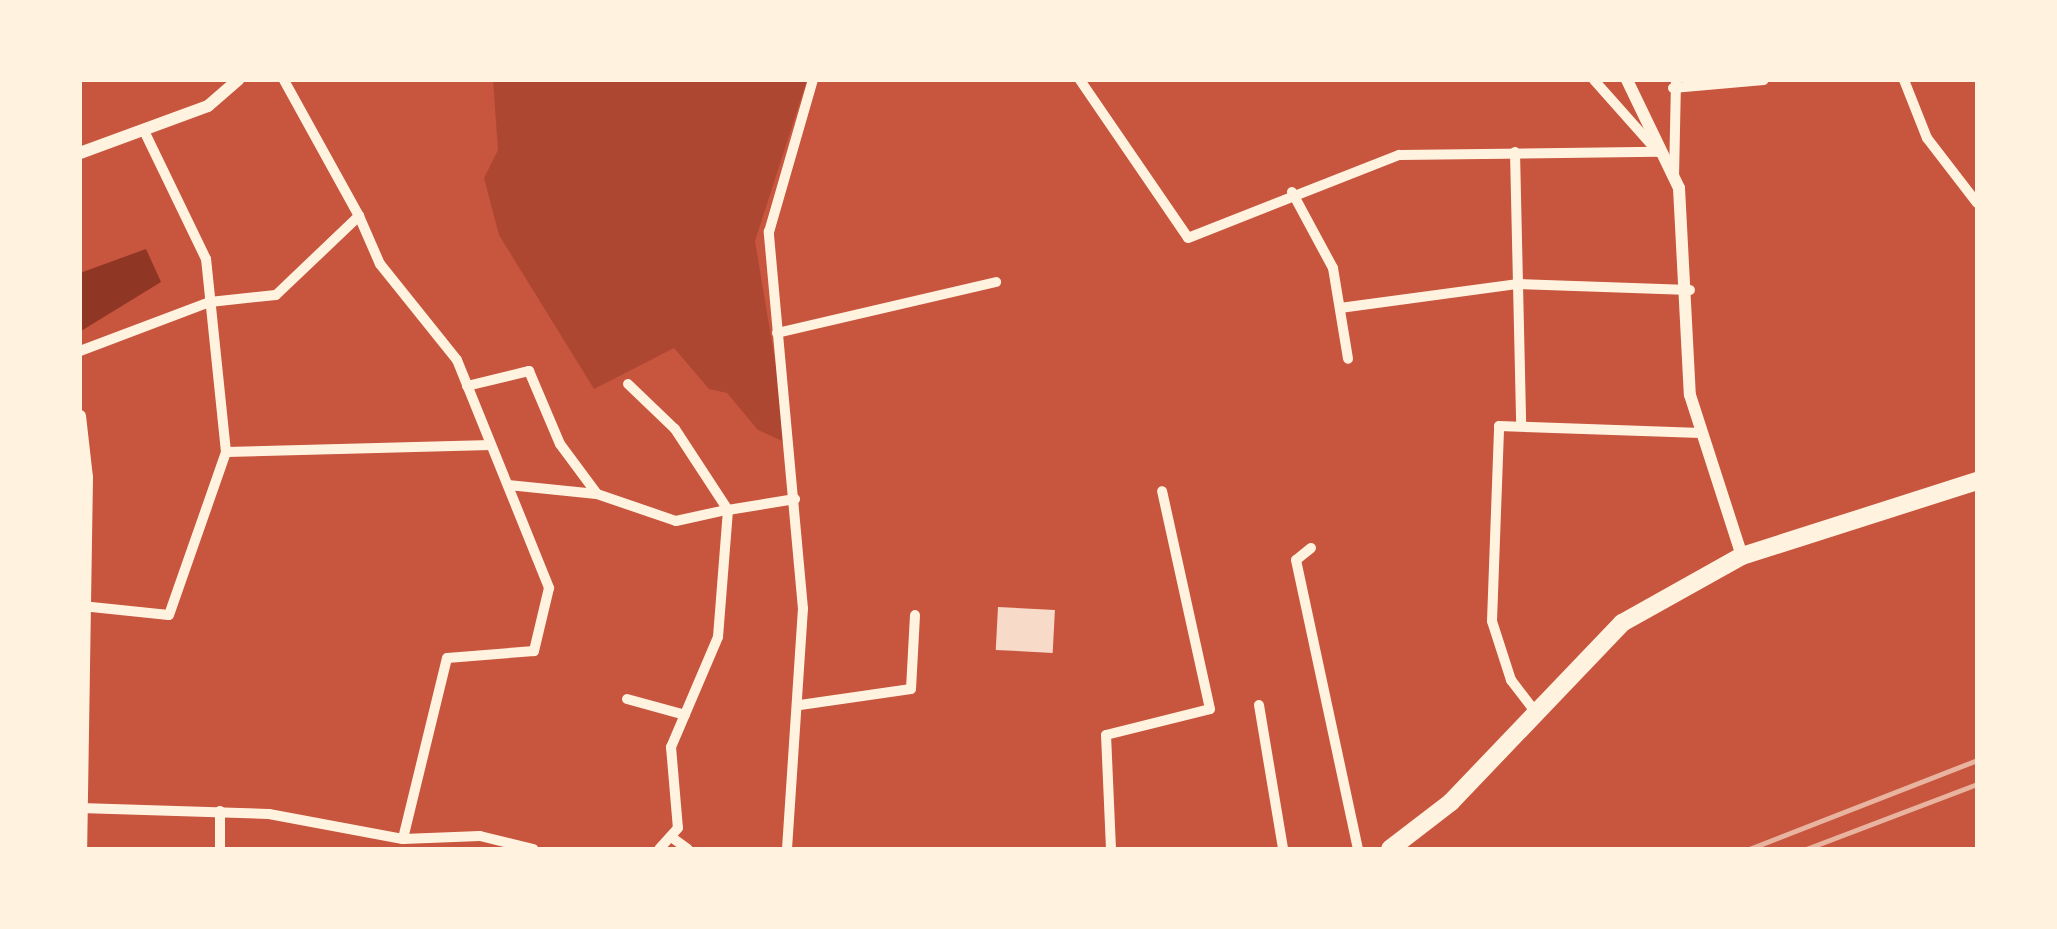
<!DOCTYPE html>
<style>
body{margin:0}
#map{position:relative;width:2057px;height:929px;overflow:hidden;background:#c8553d;font-family:"Noto Sans",sans-serif}
div>[style]{position:absolute}
.green>*{inset:0;background:#ae4732}
.water>*{inset:0;background:#8f3625}
.building>*{inset:0;background:#f7dbc8;transform-origin:0 0}
.minor>*{height:10px;margin:-5px;padding:0 5px;transform-origin:5px;border-radius:5px;background:#fff3e0}
.tertiary>*{height:12px;margin:-6px;padding:0 6px;transform-origin:6px;border-radius:6px;background:#fff3e0}
.primary>*{height:18px;margin:-9px;padding:0 9px;transform-origin:9px;border-radius:9px;background:#fff3e0}
.rail>*{height:5px;margin:-2.5px;padding:0 2.5px;transform-origin:2.5px;border-radius:2.5px;background:#e9b49f}
span{translate:-50% -50%;white-space:nowrap;text-align:center;line-height:1.15;-webkit-text-stroke:8px #fff3e0;paint-order:stroke}
.frame{position:absolute;inset:0;border:82px solid #fff3e0;pointer-events:none}
</style>
<div id="map">
<div class="green">
<div style="clip-path:polygon(493px 80px,807px 80px,755px 241px,789px 444px,758px 430px,727px 393px,709px 389px,674px 348px,594px 389px,499px 235px,484px 178px,498px 150px)"></div>
</div>
<div class="water">
<div style="clip-path:polygon(146px 249px,161px 282px,81px 331px,80px 273px)"></div>
</div>
<div class="building">
<div style="left:998px;top:607px;width:57px;height:43px;rotate:3deg"></div>
</div>
<div class="minor">
<div style="left:1080px;top:80px;width:191px;rotate:55.6deg"></div>
<div style="left:1188px;top:238px;width:227px;rotate:-21.5deg"></div>
<div style="left:1399px;top:155px;width:259px;rotate:-0.7deg"></div>
<div style="left:1594px;top:80px;width:96px;rotate:48.4deg"></div>
<div style="left:1904px;top:80px;width:62px;rotate:68.4deg"></div>
<div style="left:1927px;top:138px;width:82px;rotate:52.4deg"></div>
<div style="left:1673px;top:88px;width:91px;rotate:-5deg"></div>
<div style="left:1515px;top:152px;width:274px;rotate:88.7deg"></div>
<div style="left:1674px;top:177px;width:97px;rotate:-88.8deg"></div>
<div style="left:1292px;top:192px;width:86px;rotate:61.7deg"></div>
<div style="left:1333px;top:268px;width:92px;rotate:80.6deg"></div>
<div style="left:359px;top:216px;width:52px;rotate:66.4deg"></div>
<div style="left:380px;top:264px;width:123px;rotate:51.3deg"></div>
<div style="left:457px;top:360px;width:246px;rotate:68deg"></div>
<div style="left:549px;top:588px;width:65px;rotate:103.4deg"></div>
<div style="left:534px;top:651px;width:87px;rotate:175.4deg"></div>
<div style="left:447px;top:658px;width:186px;rotate:103.7deg"></div>
<div style="left:1340px;top:308px;width:180px;rotate:-7.7deg"></div>
<div style="left:1518px;top:284px;width:172px;rotate:2deg"></div>
<div style="left:777px;top:333px;width:225px;rotate:-13.1deg"></div>
<div style="left:80px;top:351px;width:139px;rotate:-20.7deg"></div>
<div style="left:210px;top:302px;width:66px;rotate:-6.1deg"></div>
<div style="left:276px;top:295px;width:115px;rotate:-43.6deg"></div>
<div style="left:359px;top:216px;width:155px;rotate:-118.9deg"></div>
<div style="left:628px;top:384px;width:65px;rotate:43.8deg"></div>
<div style="left:675px;top:429px;width:97px;rotate:56.8deg"></div>
<div style="left:728px;top:510px;width:127px;rotate:94.5deg"></div>
<div style="left:718px;top:637px;width:120px;rotate:113.1deg"></div>
<div style="left:671px;top:747px;width:81px;rotate:85.1deg"></div>
<div style="left:678px;top:828px;width:28px;rotate:132deg"></div>
<div style="left:467px;top:386px;width:64px;rotate:-13.6deg"></div>
<div style="left:529px;top:371px;width:79px;rotate:67deg"></div>
<div style="left:560px;top:444px;width:62px;rotate:53.5deg"></div>
<div style="left:597px;top:494px;width:83px;rotate:18.9deg"></div>
<div style="left:676px;top:521px;width:46px;rotate:-12.5deg"></div>
<div style="left:226px;top:452px;width:265px;rotate:-1.5deg"></div>
<div style="left:508px;top:485px;width:89px;rotate:5.8deg"></div>
<div style="left:728px;top:510px;width:68px;rotate:-9.3deg"></div>
<div style="left:1311px;top:548px;width:19px;rotate:141deg"></div>
<div style="left:1296px;top:560px;width:296px;rotate:77.9deg"></div>
<div style="left:82px;top:606px;width:87px;rotate:5.9deg"></div>
<div style="left:169px;top:615px;width:173px;rotate:-70.7deg"></div>
<div style="left:226px;top:452px;width:194px;rotate:-95.9deg"></div>
<div style="left:206px;top:259px;width:142px;rotate:-115.8deg"></div>
<div style="left:627px;top:699px;width:60px;rotate:15.4deg"></div>
<div style="left:800px;top:705px;width:112px;rotate:-8.2deg"></div>
<div style="left:911px;top:689px;width:74px;rotate:-86.9deg"></div>
<div style="left:1259px;top:705px;width:146px;rotate:80.5deg"></div>
<div style="left:1537px;top:714px;width:43px;rotate:-127.4deg"></div>
<div style="left:1511px;top:680px;width:62px;rotate:-107.9deg"></div>
<div style="left:1492px;top:621px;width:195px;rotate:-87.9deg"></div>
<div style="left:1499px;top:426px;width:202px;rotate:2deg"></div>
<div style="left:80px;top:808px;width:189px;rotate:1.8deg"></div>
<div style="left:269px;top:814px;width:136px;rotate:10.6deg"></div>
<div style="left:403px;top:839px;width:77px;rotate:-2.2deg"></div>
<div style="left:480px;top:836px;width:55px;rotate:13.8deg"></div>
<div style="left:674px;top:839px;width:17px;rotate:36deg"></div>
<div style="left:220px;top:849px;width:38px;rotate:-90deg"></div>
<div style="left:787px;top:849px;width:241px;rotate:-86.2deg"></div>
<div style="left:803px;top:609px;width:379px;rotate:-95.2deg"></div>
<div style="left:769px;top:232px;width:158px;rotate:-73.9deg"></div>
<div style="left:1111px;top:849px;width:114px;rotate:-92.5deg"></div>
<div style="left:1106px;top:735px;width:107px;rotate:-14deg"></div>
<div style="left:1210px;top:709px;width:223px;rotate:-102.4deg"></div>
</div>
<div class="tertiary">
<div style="left:1627px;top:80px;width:120px;rotate:64.3deg"></div>
<div style="left:1679px;top:188px;width:207px;rotate:87deg"></div>
<div style="left:1690px;top:395px;width:169px;rotate:72.1deg"></div>
<div style="left:80px;top:153px;width:136px;rotate:-20.2deg"></div>
<div style="left:208px;top:106px;width:40px;rotate:-41deg"></div>
<div style="left:80px;top:416px;width:61px;rotate:83.5deg"></div>
<div style="left:87px;top:477px;width:372px;rotate:90.9deg"></div>
</div>
<div class="primary">
<div style="left:1390px;top:849px;width:77px;rotate:-37.6deg"></div>
<div style="left:1451px;top:802px;width:248px;rotate:-46.3deg"></div>
<div style="left:1622px;top:623px;width:137px;rotate:-29.2deg"></div>
<div style="left:1742px;top:556px;width:247px;rotate:-17.7deg"></div>
</div>
<div class="rail">
<div style="left:1749px;top:849px;width:245px;rotate:-21.3deg"></div>
<div style="left:1806px;top:849px;width:183px;rotate:-20.8deg"></div>
</div>
<div class="frame"></div>
</div>
